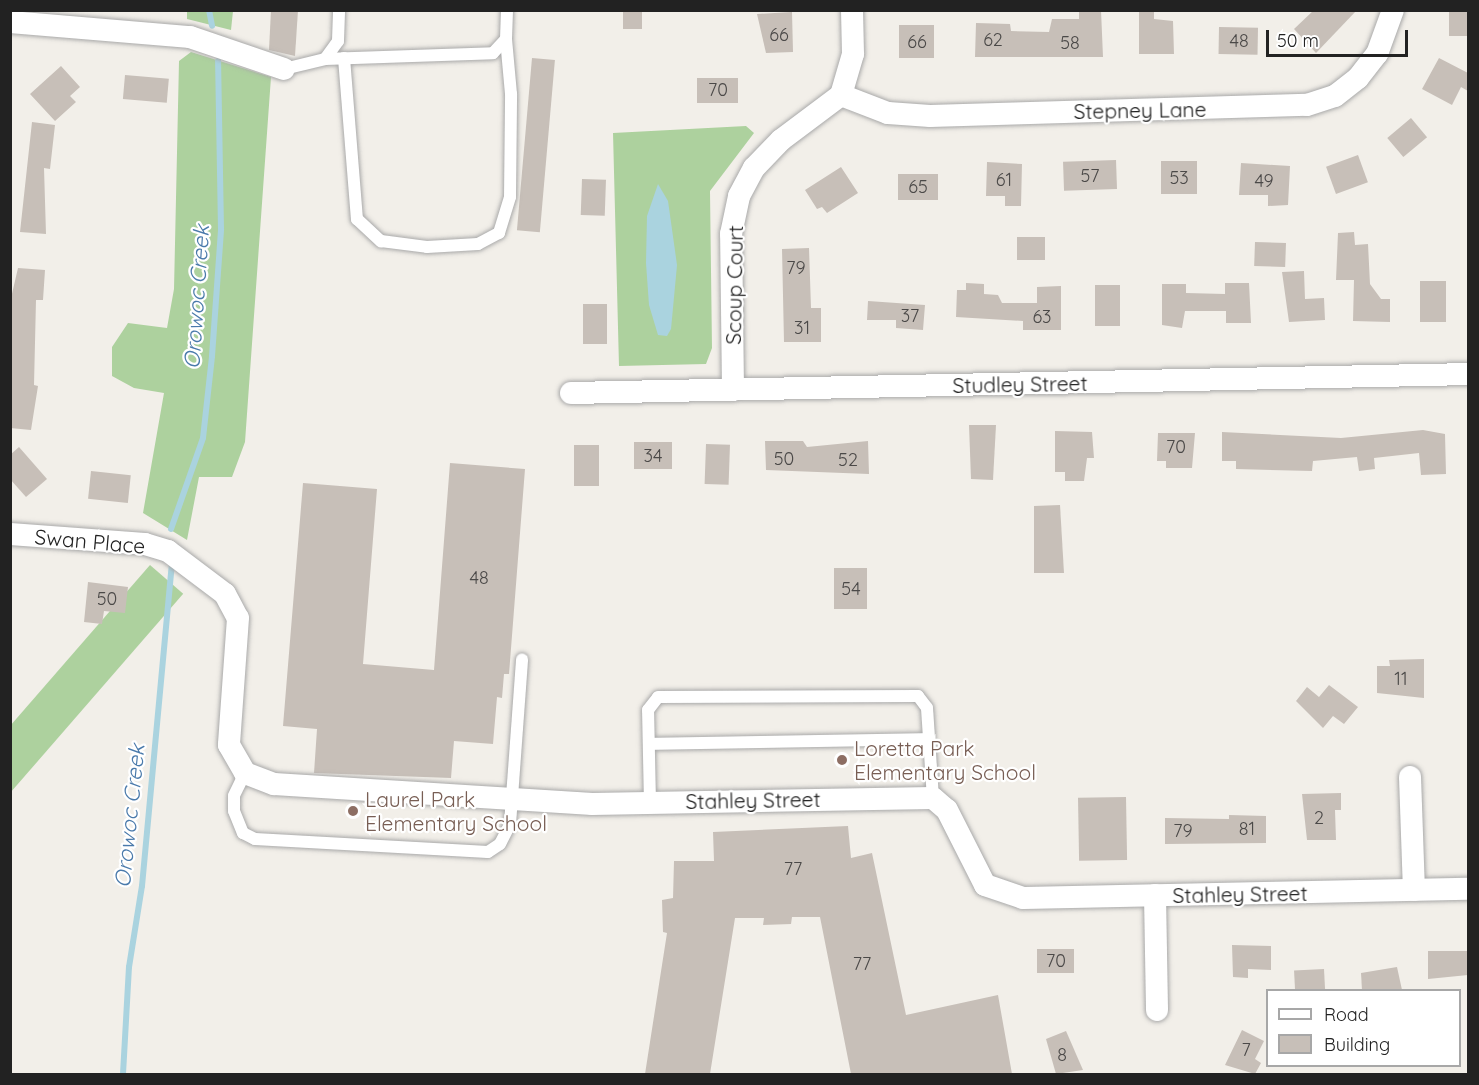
<!DOCTYPE html>
<style>
body{margin:0}
#map{position:relative;width:1479px;height:1085px;overflow:hidden;background:#f2efe9;font-family:Quicksand,sans-serif}
div>[style]{position:absolute}
.forest>*{inset:0;background:#add19e;transform-origin:0 0}
.water>*{inset:0;background:#aad3df}
.stream>*{height:6px;margin:-3px;padding:0 3px;transform-origin:3px;border-radius:3px;background:#aad3df}
.building>*{inset:0;background:#c7bfb8;transform-origin:0 0}
.roads{filter:drop-shadow(0 0 2px #a9a9a9) drop-shadow(0 0 2px #a9a9a9)}
.service>*{height:12px;margin:-6px;padding:0 6px;transform-origin:6px;border-radius:6px;background:#fff}
.minor>*{height:22px;margin:-11px;padding:0 11px;transform-origin:11px;border-radius:11px;background:#fff}
.dots>*{width:16px;height:16px;translate:-50% -50%;box-sizing:border-box;border:3px solid #fff;border-radius:50%}
span{translate:-50% -50%;white-space:nowrap;text-align:center;line-height:1.15;-webkit-text-stroke:4.5px #fff;paint-order:stroke}
.number-label{font-size:18px;color:#4b4948}
.number-label span{-webkit-text-stroke-width:0}
.street-label{font-size:21px;color:#222}
.education-label{font-size:21px;color:#785e54}
.left{translate:0 -50%;text-align:left}
.water-label{font-size:22px;color:#4a7aab;font-style:italic}
.frame{position:absolute;inset:0;border:12px solid #222;pointer-events:none}
.legend{position:absolute;left:1266px;top:989px;width:195px;height:78px;box-sizing:border-box;background:#fff;border:2px solid #a7a7a7;margin:0;padding:8px 10px;list-style:none;font-size:18px;color:#222}
.legend li{display:flex;align-items:center;gap:12px;height:30px}
.legend b{width:30px;border:2px solid #a7a7a7}
.scale{position:absolute;left:1266px;top:30px;width:142px;height:27px;box-sizing:border-box;border:3px solid #222;border-top:0;padding-left:8px;font-size:18px;line-height:21px;white-space:nowrap;color:#222;-webkit-text-stroke:4px #fff;paint-order:stroke}
</style>
<div id="map">
<div class="forest">
<div style="clip-path:polygon(187px 11px,233px 11px,231px 30px,187px 19px)"></div>
<div style="clip-path:polygon(191px 52px,271px 77px,245px 442px,232px 477px,199px 477px,187px 540px,143px 513px,164px 393px,134px 388px,112px 376px,112px 347px,128px 323px,167px 328px,174px 289px,179px 61px)"></div>
<div style="clip-path:polygon(746px 126px,754px 133px,710px 191px,712px 348px,706px 364px,619px 366px,613px 133px)"></div>
<div style="left:150px;top:565px;width:44px;height:511px;rotate:41deg"></div>
</div>
<div class="water">
<div style="clip-path:polygon(658px 184px,668px 201px,677px 265px,671px 329px,667px 336px,658px 335px,649px 305px,646px 263px,647px 216px)"></div>
</div>
<div class="stream">
<div style="left:209px;top:10px;width:16px;rotate:79deg"></div>
<div style="left:171px;top:529px;width:96px;rotate:-70.6deg"></div>
<div style="left:203px;top:438px;width:82px;rotate:-83.7deg"></div>
<div style="left:212px;top:356px;width:127px;rotate:-85.9deg"></div>
<div style="left:221px;top:229px;width:168px;rotate:-91deg"></div>
<div style="left:123px;top:1074px;width:107px;rotate:-86.8deg"></div>
<div style="left:129px;top:967px;width:82px;rotate:-80.9deg"></div>
<div style="left:142px;top:886px;width:326px;rotate:-84.7deg"></div>
</div>
<div class="building">
<div style="clip-path:polygon(271px 10px,298px 10px,295px 56px,269px 50px)"></div>
<div style="left:623px;top:10px;width:19px;height:19px"></div>
<div style="clip-path:polygon(1079px 10px,1101px 10px,1103px 57px,975px 57px,976px 23px,1010px 24px,1011px 31px,1049px 32px,1052px 19px,1079px 19px)"></div>
<div style="clip-path:polygon(1139px 10px,1154px 10px,1154px 19px,1173px 21px,1174px 54px,1139px 54px)"></div>
<div style="clip-path:polygon(1314px 10px,1357px 10px,1316px 53px,1294px 29px)"></div>
<div style="left:1449px;top:10px;width:19px;height:26px"></div>
<div style="clip-path:polygon(792px 12px,793px 52px,766px 53px,757px 14px)"></div>
<div style="left:934px;top:25px;width:33px;height:35px;rotate:90deg"></div>
<div style="left:1219px;top:27px;width:39px;height:27px;rotate:1deg"></div>
<div style="left:532px;top:58px;width:23px;height:173px;rotate:5deg"></div>
<div style="clip-path:polygon(1439px 58px,1468px 73px,1468px 91px,1461px 87px,1452px 105px,1422px 89px)"></div>
<div style="clip-path:polygon(61px 66px,80px 87px,70px 96px,76px 102px,55px 121px,30px 94px)"></div>
<div style="left:125px;top:75px;width:44px;height:24px;rotate:5deg"></div>
<div style="left:697px;top:78px;width:41px;height:25px"></div>
<div style="left:1411px;top:118px;width:25px;height:31px;rotate:50deg"></div>
<div style="clip-path:polygon(32px 122px,55px 125px,50px 169px,44px 168px,46px 234px,20px 232px)"></div>
<div style="left:1358px;top:155px;width:29px;height:34px;rotate:70deg"></div>
<div style="left:1116px;top:160px;width:29px;height:53px;rotate:88deg"></div>
<div style="left:1197px;top:161px;width:33px;height:36px;rotate:90deg"></div>
<div style="clip-path:polygon(987px 162px,1022px 164px,1021px 206px,1005px 206px,1005px 196px,986px 196px)"></div>
<div style="clip-path:polygon(1241px 163px,1290px 166px,1288px 205px,1268px 206px,1268px 195px,1239px 195px)"></div>
<div style="clip-path:polygon(841px 167px,858px 193px,827px 213px,822px 207px,817px 209px,805px 190px)"></div>
<div style="left:898px;top:174px;width:40px;height:26px"></div>
<div style="left:582px;top:179px;width:24px;height:36px;rotate:2deg"></div>
<div style="clip-path:polygon(1354px 232px,1355px 245px,1368px 244px,1370px 284px,1381px 299px,1390px 299px,1390px 322px,1353px 321px,1354px 280px,1336px 280px,1338px 233px)"></div>
<div style="left:1045px;top:237px;width:23px;height:28px;rotate:90deg"></div>
<div style="left:1255px;top:242px;width:31px;height:24px;rotate:2deg"></div>
<div style="clip-path:polygon(809px 248px,811px 308px,821px 308px,821px 342px,784px 342px,782px 249px)"></div>
<div style="clip-path:polygon(18px 268px,45px 270px,43px 300px,36px 300px,34px 385px,38px 386px,31px 430px,10px 428px,11px 298px)"></div>
<div style="clip-path:polygon(1304px 271px,1305px 299px,1324px 298px,1325px 320px,1289px 322px,1282px 272px)"></div>
<div style="left:1446px;top:281px;width:41px;height:26px;rotate:90deg"></div>
<div style="clip-path:polygon(966px 283px,984px 284px,984px 294px,998px 295px,1002px 303px,1037px 303px,1037px 287px,1061px 286px,1061px 330px,1023px 330px,1023px 321px,956px 317px,957px 290px,966px 290px)"></div>
<div style="clip-path:polygon(1225px 283px,1249px 283px,1251px 323px,1226px 323px,1226px 311px,1185px 311px,1182px 328px,1162px 325px,1162px 284px,1186px 284px,1186px 293px,1225px 294px)"></div>
<div style="left:1095px;top:285px;width:25px;height:41px"></div>
<div style="clip-path:polygon(868px 301px,925px 305px,923px 330px,896px 328px,896px 320px,867px 320px)"></div>
<div style="left:583px;top:304px;width:24px;height:40px"></div>
<div style="clip-path:polygon(969px 425px,996px 425px,993px 480px,971px 479px)"></div>
<div style="clip-path:polygon(1423px 430px,1445px 434px,1446px 474px,1421px 475px,1419px 453px,1374px 458px,1375px 469px,1359px 471px,1357px 457px,1313px 461px,1312px 471px,1236px 469px,1236px 461px,1222px 461px,1222px 432px,1341px 438px)"></div>
<div style="clip-path:polygon(1055px 431px,1092px 432px,1094px 458px,1087px 458px,1084px 481px,1065px 481px,1065px 472px,1055px 472px)"></div>
<div style="clip-path:polygon(1158px 433px,1195px 433px,1192px 468px,1166px 468px,1166px 461px,1157px 461px)"></div>
<div style="clip-path:polygon(765px 441px,803px 441px,807px 447px,868px 441px,869px 474px,766px 470px)"></div>
<div style="left:634px;top:442px;width:38px;height:27px"></div>
<div style="left:706px;top:444px;width:24px;height:40px;rotate:2deg"></div>
<div style="left:599px;top:445px;width:41px;height:25px;rotate:90deg"></div>
<div style="clip-path:polygon(19px 447px,47px 479px,26px 497px,10px 479px,10px 455px)"></div>
<div style="clip-path:polygon(450px 463px,525px 469px,509px 674px,504px 674px,502px 698px,497px 697px,493px 744px,454px 741px,451px 778px,314px 773px,317px 729px,283px 726px,303px 483px,377px 489px,363px 664px,434px 670px)"></div>
<div style="left:91px;top:471px;width:40px;height:28px;rotate:6deg"></div>
<div style="clip-path:polygon(1060px 505px,1064px 573px,1034px 573px,1034px 506px)"></div>
<div style="left:834px;top:568px;width:33px;height:41px"></div>
<div style="clip-path:polygon(88px 582px,128px 587px,125px 613px,104px 611px,102px 624px,84px 622px)"></div>
<div style="clip-path:polygon(1424px 659px,1424px 698px,1377px 693px,1377px 666px,1390px 666px,1389px 660px)"></div>
<div style="clip-path:polygon(1329px 685px,1358px 707px,1344px 724px,1333px 716px,1323px 728px,1296px 701px,1307px 687px,1319px 697px)"></div>
<div style="clip-path:polygon(1341px 793px,1341px 810px,1335px 810px,1336px 840px,1307px 840px,1302px 794px)"></div>
<div style="left:1126px;top:797px;width:63px;height:48px;rotate:89deg"></div>
<div style="clip-path:polygon(1229px 815px,1266px 816px,1266px 843px,1165px 844px,1165px 818px,1229px 819px)"></div>
<div style="clip-path:polygon(848px 826px,851px 858px,872px 853px,906px 1015px,998px 995px,1012px 1074px,851px 1074px,820px 917px,792px 917px,791px 924px,763px 925px,764px 918px,735px 918px,710px 1074px,645px 1074px,667px 933px,663px 932px,662px 900px,673px 898px,674px 861px,714px 861px,713px 832px)"></div>
<div style="clip-path:polygon(1232px 945px,1271px 946px,1271px 970px,1248px 969px,1248px 978px,1233px 977px)"></div>
<div style="left:1037px;top:949px;width:37px;height:24px"></div>
<div style="clip-path:polygon(1428px 951px,1468px 951px,1468px 975px,1428px 979px)"></div>
<div style="clip-path:polygon(1397px 967px,1402px 990px,1362px 990px,1361px 973px)"></div>
<div style="left:1324px;top:969px;width:21px;height:30px;rotate:87deg"></div>
<div style="clip-path:polygon(1242px 1030px,1264px 1041px,1255px 1059px,1261px 1063px,1255px 1074px,1225px 1065px)"></div>
<div style="clip-path:polygon(1066px 1031px,1083px 1070px,1056px 1074px,1046px 1039px)"></div>
</div>
<div class="roads">
<div class="service">
<div style="left:344px;top:58px;width:162px;rotate:85.4deg"></div>
<div style="left:357px;top:219px;width:33px;rotate:43deg"></div>
<div style="left:381px;top:241px;width:46px;rotate:7.4deg"></div>
<div style="left:427px;top:247px;width:51px;rotate:-3.4deg"></div>
<div style="left:478px;top:244px;width:24px;rotate:-28deg"></div>
<div style="left:499px;top:233px;width:38px;rotate:-73deg"></div>
<div style="left:510px;top:197px;width:103px;rotate:-89.4deg"></div>
<div style="left:511px;top:94px;width:55px;rotate:-95.2deg"></div>
<div style="left:325px;top:59px;width:22px;rotate:-54deg"></div>
<div style="left:338px;top:41px;width:31px;rotate:-88deg"></div>
<div style="left:284px;top:69px;width:42px;rotate:-13.7deg"></div>
<div style="left:325px;top:59px;width:168px;rotate:-2deg"></div>
<div style="left:493px;top:53px;width:19px;rotate:-47deg"></div>
<div style="left:506px;top:39px;width:29px;rotate:-88deg"></div>
<div style="left:649px;top:744px;width:280px;rotate:-1deg"></div>
<div style="left:245px;top:773px;width:25px;rotate:116deg"></div>
<div style="left:234px;top:796px;width:15px;rotate:90deg"></div>
<div style="left:234px;top:811px;width:24px;rotate:68deg"></div>
<div style="left:243px;top:833px;width:13px;rotate:27deg"></div>
<div style="left:255px;top:839px;width:233px;rotate:3.2deg"></div>
<div style="left:488px;top:852px;width:14px;rotate:-34deg"></div>
<div style="left:500px;top:844px;width:22px;rotate:-63deg"></div>
<div style="left:510px;top:824px;width:165px;rotate:-85.8deg"></div>
<div style="left:650px;top:803px;width:93px;rotate:-91.2deg"></div>
<div style="left:648px;top:710px;width:16px;rotate:-52deg"></div>
<div style="left:658px;top:697px;width:260px;rotate:-0.2deg"></div>
<div style="left:918px;top:696px;width:15px;rotate:53deg"></div>
<div style="left:927px;top:708px;width:90px;rotate:86.2deg"></div>
</div>
<div class="minor">
<div style="left:10px;top:22px;width:181px;rotate:4.8deg"></div>
<div style="left:190px;top:37px;width:99px;rotate:18.8deg"></div>
<div style="left:841px;top:95px;width:50px;rotate:21deg"></div>
<div style="left:888px;top:113px;width:42px;rotate:4.1deg"></div>
<div style="left:930px;top:116px;width:377px;rotate:-1.7deg"></div>
<div style="left:1307px;top:105px;width:29px;rotate:-18deg"></div>
<div style="left:1335px;top:96px;width:29px;rotate:-38deg"></div>
<div style="left:1358px;top:78px;width:31px;rotate:-52deg"></div>
<div style="left:1377px;top:54px;width:47px;rotate:-70deg"></div>
<div style="left:733px;top:390px;width:156px;rotate:-90.7deg"></div>
<div style="left:731px;top:234px;width:39px;rotate:-78deg"></div>
<div style="left:739px;top:196px;width:32px;rotate:-62deg"></div>
<div style="left:754px;top:168px;width:39px;rotate:-46deg"></div>
<div style="left:781px;top:140px;width:75px;rotate:-36.9deg"></div>
<div style="left:841px;top:95px;width:43px;rotate:-73.7deg"></div>
<div style="left:853px;top:54px;width:44px;rotate:-91.3deg"></div>
<div style="left:571px;top:393px;width:897px;rotate:-1.21deg"></div>
<div style="left:10px;top:534px;width:135px;rotate:4.2deg"></div>
<div style="left:145px;top:544px;width:24px;rotate:17deg"></div>
<div style="left:168px;top:551px;width:71px;rotate:37deg"></div>
<div style="left:225px;top:594px;width:27px;rotate:62deg"></div>
<div style="left:238px;top:618px;width:127px;rotate:94.1deg"></div>
<div style="left:229px;top:745px;width:32px;rotate:60deg"></div>
<div style="left:245px;top:773px;width:31px;rotate:21deg"></div>
<div style="left:274px;top:784px;width:319px;rotate:3.6deg"></div>
<div style="left:592px;top:804px;width:341px;rotate:-1deg"></div>
<div style="left:933px;top:798px;width:18px;rotate:41deg"></div>
<div style="left:947px;top:810px;width:84px;rotate:63.1deg"></div>
<div style="left:985px;top:885px;width:40px;rotate:18.9deg"></div>
<div style="left:1023px;top:898px;width:445px;rotate:-1.2deg"></div>
<div style="left:1410px;top:777px;width:113px;rotate:88deg"></div>
<div style="left:1155px;top:895px;width:115px;rotate:89deg"></div>
</div>
</div>
<div class="dots">
<div style="left:842px;top:760px;background:#8d6e63"></div>
<div style="left:353px;top:811px;background:#8d6e63"></div>
</div>
<div class="number-label">
<span style="left:779px;top:35px">66</span>
<span style="left:993px;top:40px">62</span>
<span style="left:1239px;top:41px">48</span>
<span style="left:917px;top:42px">66</span>
<span style="left:1070px;top:43px">58</span>
<span style="left:718px;top:90px">70</span>
<span style="left:1090px;top:176px">57</span>
<span style="left:1179px;top:178px">53</span>
<span style="left:1004px;top:180px">61</span>
<span style="left:1264px;top:181px">49</span>
<span style="left:918px;top:187px">65</span>
<span style="left:796px;top:268px">79</span>
<span style="left:910px;top:316px">37</span>
<span style="left:1042px;top:317px">63</span>
<span style="left:802px;top:328px">31</span>
<span style="left:1176px;top:447px">70</span>
<span style="left:653px;top:456px">34</span>
<span style="left:784px;top:459px">50</span>
<span style="left:848px;top:460px">52</span>
<span style="left:479px;top:578px">48</span>
<span style="left:851px;top:589px">54</span>
<span style="left:107px;top:599px">50</span>
<span style="left:1401px;top:679px">11</span>
<span style="left:1319px;top:818px">2</span>
<span style="left:1247px;top:829px">81</span>
<span style="left:1183px;top:831px">79</span>
<span style="left:793px;top:869px">77</span>
<span style="left:1056px;top:961px">70</span>
<span style="left:862px;top:964px">77</span>
<span style="left:1246px;top:1050px">7</span>
<span style="left:1062px;top:1055px">8</span>
</div>
<div class="street-label">
<span style="left:1140px;top:110px;rotate:-1deg">Stepney Lane</span>
<span style="left:734px;top:285px;rotate:-89deg">Scoup Court</span>
<span style="left:1020px;top:384px;rotate:-1deg">Studley Street</span>
<span style="left:90px;top:541px;rotate:5deg">Swan Place</span>
<span style="left:753px;top:800px;rotate:-1deg">Stahley Street</span>
<span style="left:1240px;top:894px;rotate:-1deg">Stahley Street</span>
</div>
<div class="education-label">
<span class="left" style="left:854px;top:760px">Loretta Park<br>Elementary School</span>
<span class="left" style="left:365px;top:811px">Laurel Park<br>Elementary School</span>
</div>
<div class="water-label">
<span style="left:197px;top:297px;rotate:-86deg">Orowoc Creek</span>
<span style="left:130px;top:816px;rotate:-84deg">Orowoc Creek</span>
</div>
<div class="frame"></div>
<ul class="legend">
<li><b style="height:8px;background:#fff"></b>Road</li>
<li><b style="height:16px;background:#c7bfb8"></b>Building</li>
</ul>
<div class="scale">50 m</div>
</div>
